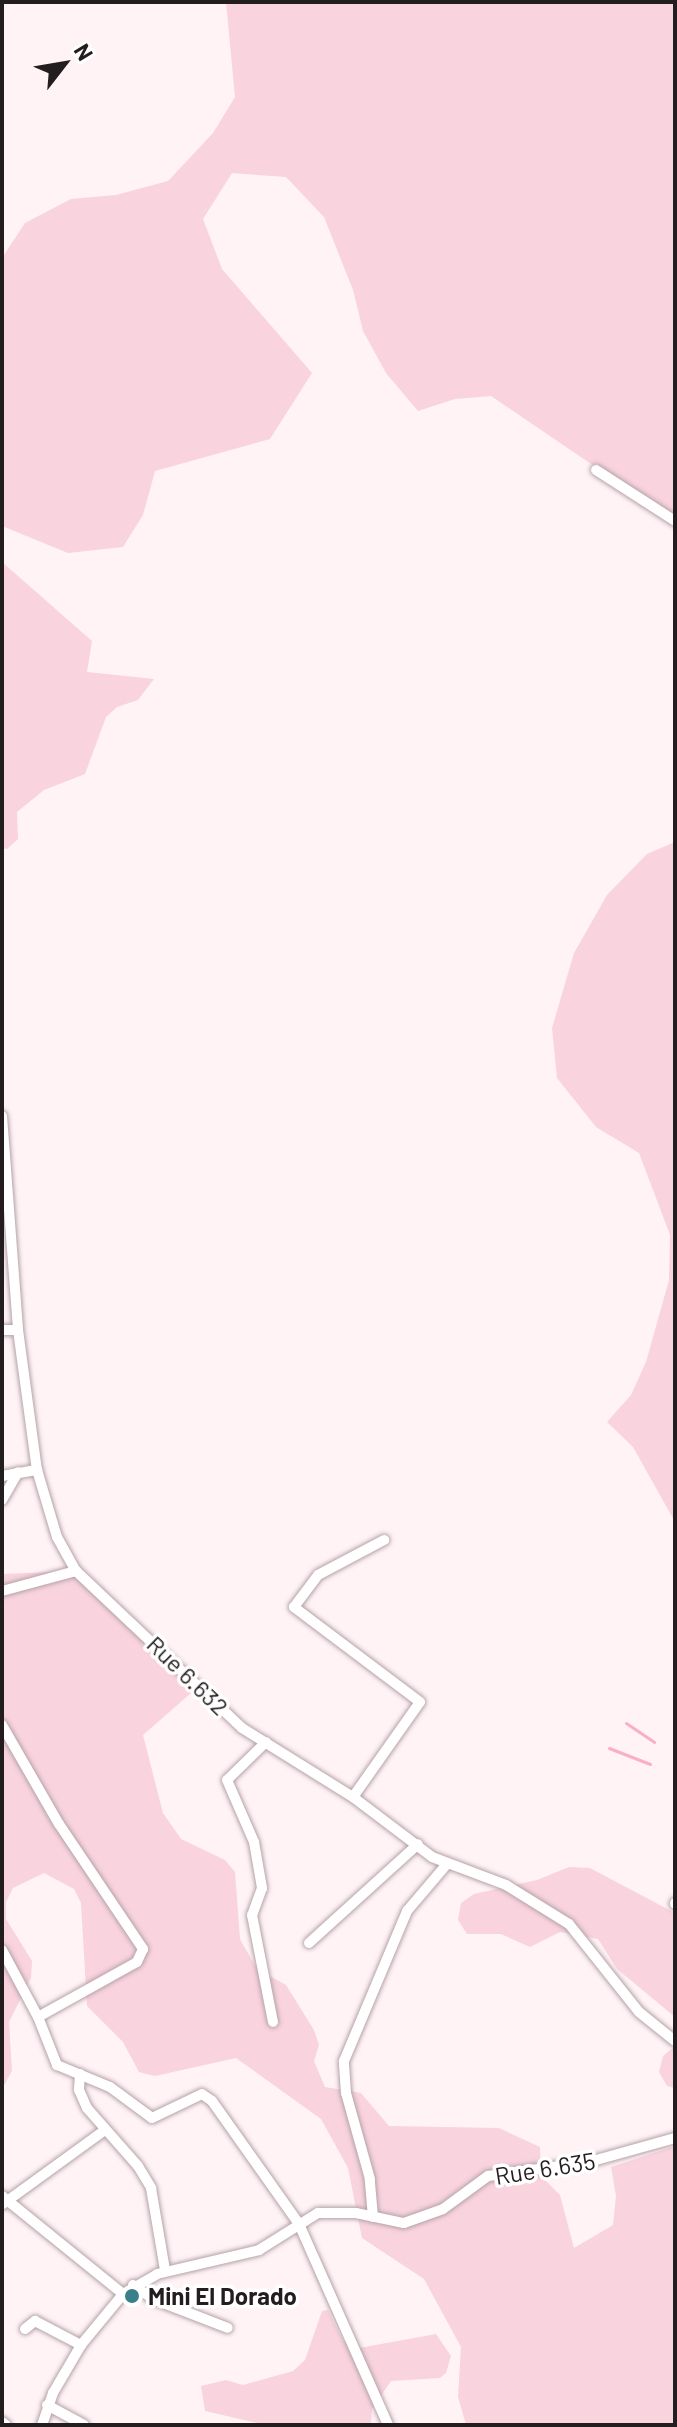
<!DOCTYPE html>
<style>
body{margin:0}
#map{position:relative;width:677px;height:2427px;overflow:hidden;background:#fff3f6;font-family:Barlow,sans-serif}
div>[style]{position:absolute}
.green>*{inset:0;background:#f9d3de}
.stream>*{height:3px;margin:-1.5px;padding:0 1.5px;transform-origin:1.5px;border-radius:1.5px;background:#fbafc7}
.roads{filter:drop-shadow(0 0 2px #b5a3a8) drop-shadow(0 0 2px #b5a3a8)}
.minor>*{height:10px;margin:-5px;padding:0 5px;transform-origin:5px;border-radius:5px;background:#fff}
.dots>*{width:22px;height:22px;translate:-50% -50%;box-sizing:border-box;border:4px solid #fff;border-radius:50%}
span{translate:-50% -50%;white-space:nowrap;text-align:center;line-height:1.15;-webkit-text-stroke:7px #fff;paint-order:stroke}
.street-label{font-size:24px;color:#241d1f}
.poi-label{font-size:24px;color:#241d1f;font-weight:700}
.left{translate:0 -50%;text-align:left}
.frame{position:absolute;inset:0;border:4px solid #241d1f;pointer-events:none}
.north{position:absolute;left:24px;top:24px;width:80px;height:80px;-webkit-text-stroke:6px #fff;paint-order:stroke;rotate:59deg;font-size:22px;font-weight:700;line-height:32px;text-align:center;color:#241d1f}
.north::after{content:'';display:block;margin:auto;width:28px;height:36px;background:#241d1f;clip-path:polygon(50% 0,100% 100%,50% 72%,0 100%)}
</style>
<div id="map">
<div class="green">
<div style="clip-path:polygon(226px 2px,675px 2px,675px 521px,491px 396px,455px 399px,418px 411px,386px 373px,363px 331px,353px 290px,324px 217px,286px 177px,232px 173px,203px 219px,222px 269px,312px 373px,270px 439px,155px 471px,143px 515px,123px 547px,68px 553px,2px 526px,2px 258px,25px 223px,71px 199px,116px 195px,168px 181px,213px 133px,235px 97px)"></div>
<div style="clip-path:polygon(2px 562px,92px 641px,87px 672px,154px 679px,138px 700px,117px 707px,106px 717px,85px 774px,44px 790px,17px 812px,18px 839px,7px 849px,2px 848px)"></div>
<div style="clip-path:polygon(675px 842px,675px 1522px,633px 1447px,607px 1422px,631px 1395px,646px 1362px,669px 1280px,670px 1235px,639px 1153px,596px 1127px,557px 1078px,552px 1028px,574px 953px,607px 895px,647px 854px)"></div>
<div style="clip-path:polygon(76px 1571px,199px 1686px,143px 1735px,163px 1813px,181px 1839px,225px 1860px,235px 1872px,240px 1939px,257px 1969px,286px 1985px,314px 2030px,319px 2045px,314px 2061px,325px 2087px,361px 2093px,389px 2126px,499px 2128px,540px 2147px,541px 2176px,560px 2195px,574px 2248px,613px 2225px,616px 2196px,611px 2167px,675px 2146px,675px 2425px,466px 2425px,458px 2397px,461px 2347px,424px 2279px,362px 2238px,348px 2168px,321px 2119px,236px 2058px,155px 2076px,139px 2072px,123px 2042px,87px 2006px,81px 1903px,74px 1889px,44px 1873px,13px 1888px,6px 1902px,6px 1919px,32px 1961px,31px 1978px,9px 2022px,12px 2071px,2px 2089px,2px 1574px)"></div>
<div style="clip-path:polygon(569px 1867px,590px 1868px,675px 1913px,675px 2017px,617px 1969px,598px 1939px,560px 1932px,530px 1947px,501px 1934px,467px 1934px,458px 1920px,461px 1903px,474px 1894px,537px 1880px)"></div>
<div style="clip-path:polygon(675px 2046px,675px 2088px,667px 2086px,659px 2072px,663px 2056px)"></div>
<div style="clip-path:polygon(328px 2310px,343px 2341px,359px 2348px,436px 2334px,451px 2356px,446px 2373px,440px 2378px,391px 2381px,372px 2409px,371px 2425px,266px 2425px,205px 2411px,201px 2386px,226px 2380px,243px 2385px,293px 2371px,305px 2360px,322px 2311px)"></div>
</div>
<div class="stream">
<div style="left:626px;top:1723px;width:34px;rotate:34deg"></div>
<div style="left:609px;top:1748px;width:44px;rotate:21.3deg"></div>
</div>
<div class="roads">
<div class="minor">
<div style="left:596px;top:470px;width:94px;rotate:32.8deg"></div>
<div style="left:2px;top:1116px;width:215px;rotate:85.7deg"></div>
<div style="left:18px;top:1330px;width:141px;rotate:82.3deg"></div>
<div style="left:37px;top:1470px;width:70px;rotate:73.4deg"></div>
<div style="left:57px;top:1537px;width:39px;rotate:61deg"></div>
<div style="left:76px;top:1571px;width:228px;rotate:43.4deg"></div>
<div style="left:242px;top:1728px;width:131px;rotate:31.9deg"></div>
<div style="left:353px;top:1797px;width:99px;rotate:37.2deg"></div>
<div style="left:432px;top:1857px;width:79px;rotate:20.7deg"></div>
<div style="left:506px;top:1885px;width:74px;rotate:31.8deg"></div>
<div style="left:569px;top:1924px;width:112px;rotate:51.5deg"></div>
<div style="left:639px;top:2012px;width:46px;rotate:38.9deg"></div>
<div style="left:2px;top:1330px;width:16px"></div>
<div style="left:2px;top:1476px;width:36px;rotate:-10deg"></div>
<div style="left:2px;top:1500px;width:32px;rotate:-60deg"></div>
<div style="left:2px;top:1591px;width:77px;rotate:-15.1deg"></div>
<div style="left:2px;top:1725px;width:114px;rotate:60.1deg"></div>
<div style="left:59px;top:1824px;width:151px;rotate:56.1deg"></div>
<div style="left:143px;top:1949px;width:14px;rotate:115deg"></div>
<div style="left:137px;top:1962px;width:113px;rotate:150.9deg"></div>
<div style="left:266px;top:1742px;width:54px;rotate:135.7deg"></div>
<div style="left:227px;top:1780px;width:68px;rotate:66.5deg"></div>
<div style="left:254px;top:1842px;width:47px;rotate:80.1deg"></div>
<div style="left:262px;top:1888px;width:29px;rotate:110deg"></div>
<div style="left:252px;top:1915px;width:109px;rotate:78.9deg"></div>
<div style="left:353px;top:1797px;width:116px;rotate:-54.8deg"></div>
<div style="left:420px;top:1702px;width:158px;rotate:-143deg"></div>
<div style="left:294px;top:1607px;width:40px;rotate:-53deg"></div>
<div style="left:318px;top:1575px;width:75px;rotate:-27.9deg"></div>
<div style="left:675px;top:1903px;width:1px;rotate:90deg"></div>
<div style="left:309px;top:1943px;width:147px;rotate:-42.2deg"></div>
<div style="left:2px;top:1950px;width:76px;rotate:61.8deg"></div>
<div style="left:38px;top:2017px;width:52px;rotate:68.4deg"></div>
<div style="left:57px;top:2065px;width:57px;rotate:22.5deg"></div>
<div style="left:110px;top:2087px;width:52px;rotate:36.4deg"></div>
<div style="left:152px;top:2118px;width:55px;rotate:-25.6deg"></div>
<div style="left:202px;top:2094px;width:12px;rotate:35deg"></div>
<div style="left:212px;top:2101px;width:151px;rotate:54.7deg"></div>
<div style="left:299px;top:2224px;width:220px;rotate:66.1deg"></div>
<div style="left:80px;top:2074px;width:16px;rotate:94deg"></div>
<div style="left:79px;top:2090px;width:20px;rotate:66deg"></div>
<div style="left:87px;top:2108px;width:77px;rotate:48.7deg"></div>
<div style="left:138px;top:2166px;width:26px;rotate:59deg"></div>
<div style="left:151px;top:2188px;width:83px;rotate:80.3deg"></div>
<div style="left:2px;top:2196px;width:156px;rotate:39deg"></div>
<div style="left:3px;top:2204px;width:126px;rotate:-36deg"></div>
<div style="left:373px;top:2217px;width:38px;rotate:-95deg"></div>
<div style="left:370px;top:2179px;width:89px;rotate:-105.6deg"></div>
<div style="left:346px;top:2093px;width:32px;rotate:-94deg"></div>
<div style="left:344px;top:2061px;width:163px;rotate:-67.2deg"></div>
<div style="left:407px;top:1911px;width:62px;rotate:-49.6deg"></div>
<div style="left:133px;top:2285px;width:24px;rotate:35deg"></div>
<div style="left:153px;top:2299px;width:80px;rotate:21.1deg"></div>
<div style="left:25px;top:2329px;width:13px;rotate:-39deg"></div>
<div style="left:35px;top:2321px;width:52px;rotate:27.6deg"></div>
<div style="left:47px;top:2405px;width:42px;rotate:28.4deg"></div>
<div style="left:2px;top:2422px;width:5px;rotate:37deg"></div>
<div style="left:42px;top:2425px;width:34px;rotate:-71deg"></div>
<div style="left:53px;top:2393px;width:56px;rotate:-59.7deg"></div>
<div style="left:81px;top:2345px;width:66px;rotate:-50.5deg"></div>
<div style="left:123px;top:2294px;width:39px;rotate:-30deg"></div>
<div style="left:157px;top:2274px;width:105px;rotate:-13.2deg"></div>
<div style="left:259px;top:2250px;width:70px;rotate:-32.1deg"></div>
<div style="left:318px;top:2213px;width:38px"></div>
<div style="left:356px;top:2213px;width:49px;rotate:11.8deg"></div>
<div style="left:404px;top:2223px;width:41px;rotate:-19.7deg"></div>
<div style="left:443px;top:2209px;width:56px;rotate:-36.3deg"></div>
<div style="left:488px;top:2176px;width:102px;rotate:-7.9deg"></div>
<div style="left:589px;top:2162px;width:89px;rotate:-15.6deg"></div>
</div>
</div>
<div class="dots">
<div style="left:132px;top:2296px;background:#3a808b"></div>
</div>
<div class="street-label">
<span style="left:188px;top:1675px;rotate:44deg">Rue 6.632</span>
<span style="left:545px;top:2168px;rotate:-9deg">Rue 6.635</span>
</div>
<div class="poi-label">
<span class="left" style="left:148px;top:2296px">Mini El Dorado</span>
</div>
<div class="frame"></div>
<div class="north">N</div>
</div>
